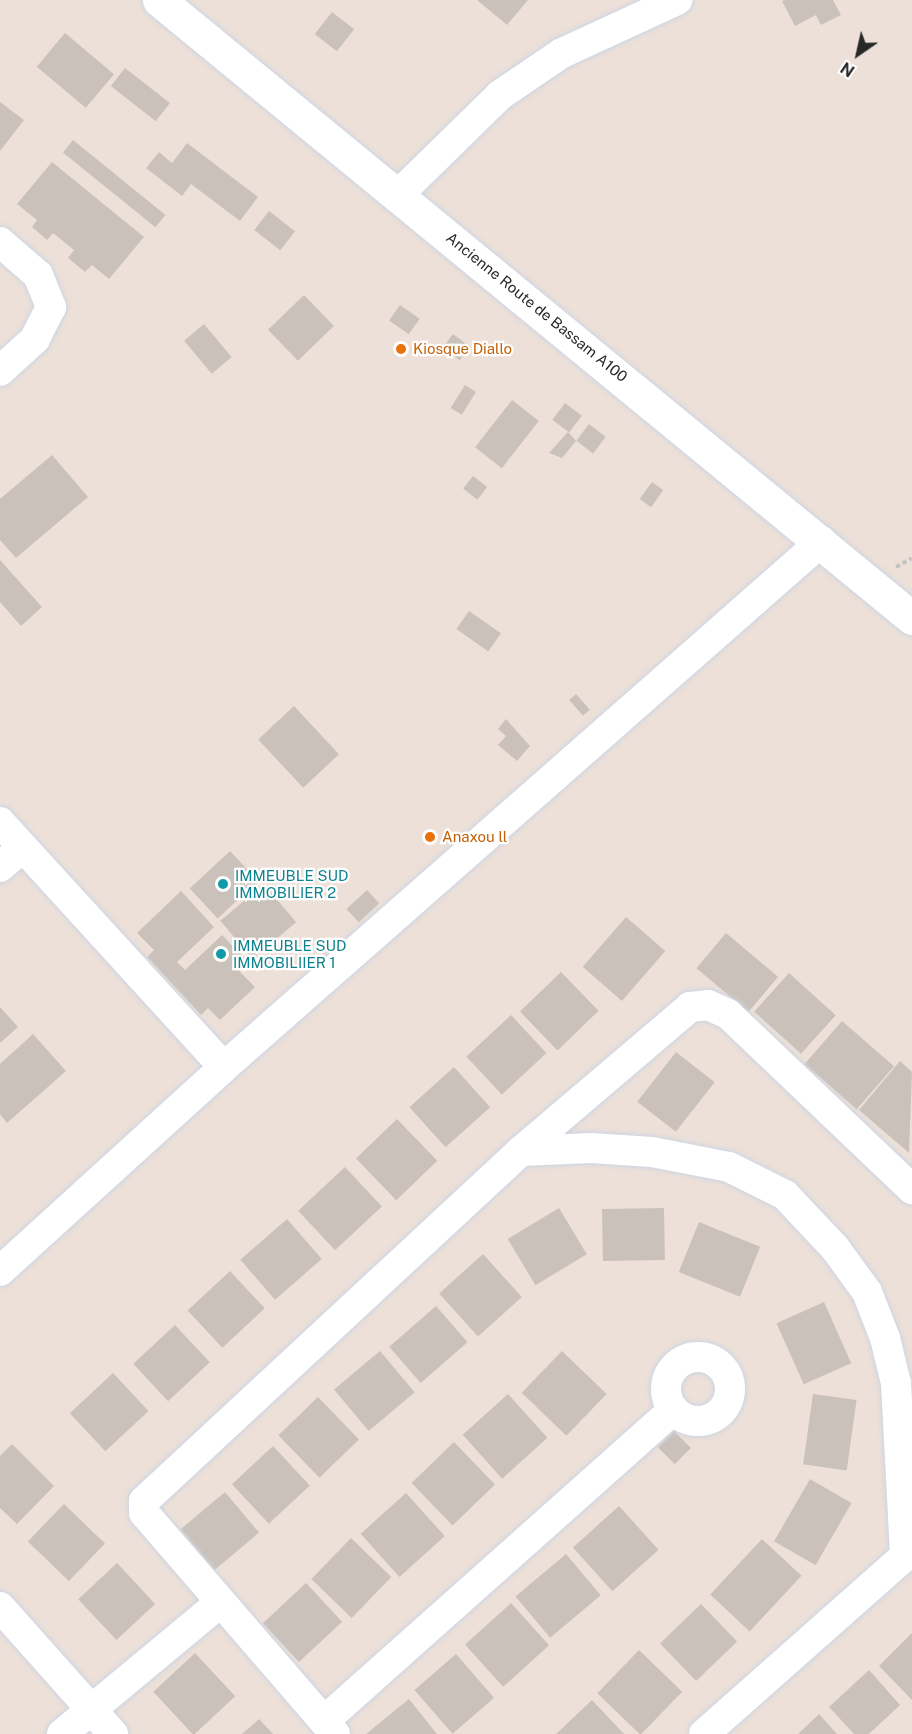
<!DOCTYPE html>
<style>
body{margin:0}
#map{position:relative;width:912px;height:1734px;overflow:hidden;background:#ede0d8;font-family:"Public Sans",sans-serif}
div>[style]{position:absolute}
.building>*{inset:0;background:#cac2ba;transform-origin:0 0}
.path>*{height:4px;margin-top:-2px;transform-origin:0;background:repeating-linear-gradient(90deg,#c3c3c3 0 4.5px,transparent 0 7.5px)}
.roads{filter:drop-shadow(0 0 2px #cdd5e3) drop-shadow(0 0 2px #cdd5e3)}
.street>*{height:30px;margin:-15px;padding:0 15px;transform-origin:15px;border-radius:15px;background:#fff}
.street>.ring{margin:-15px;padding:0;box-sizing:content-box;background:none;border:30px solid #fff;border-radius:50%}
.secondary>*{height:33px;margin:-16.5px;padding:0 16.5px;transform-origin:16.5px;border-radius:16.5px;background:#fff}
.dots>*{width:16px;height:16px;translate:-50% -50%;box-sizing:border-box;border:3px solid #fff;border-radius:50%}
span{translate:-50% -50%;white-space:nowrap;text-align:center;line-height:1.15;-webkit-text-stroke:4.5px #fff;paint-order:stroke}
.street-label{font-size:15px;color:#282828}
.food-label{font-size:15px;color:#c56008}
.left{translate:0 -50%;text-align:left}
.culture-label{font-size:15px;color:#0d838f}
.north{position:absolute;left:828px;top:24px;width:60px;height:60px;-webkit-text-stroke:4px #fff;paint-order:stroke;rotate:214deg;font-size:16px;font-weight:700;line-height:24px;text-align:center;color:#282828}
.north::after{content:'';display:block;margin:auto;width:21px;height:27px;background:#282828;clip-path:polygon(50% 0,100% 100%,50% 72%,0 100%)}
</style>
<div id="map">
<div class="building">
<div style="clip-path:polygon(477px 0,528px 0,507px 25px)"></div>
<div style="clip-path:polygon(785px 0,833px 0,841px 15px,821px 25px,816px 15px,795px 26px,782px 1px)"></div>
<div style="left:332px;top:12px;width:28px;height:28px;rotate:38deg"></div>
<div style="left:65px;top:33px;width:64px;height:44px;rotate:40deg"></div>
<div style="left:125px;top:68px;width:57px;height:23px;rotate:38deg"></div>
<div style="clip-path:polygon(0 102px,24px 120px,0 151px)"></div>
<div style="left:73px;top:140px;width:119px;height:16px;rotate:39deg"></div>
<div style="clip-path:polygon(187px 143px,258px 197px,240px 221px,191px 184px,182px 196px,146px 168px,159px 152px,172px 163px)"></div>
<div style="clip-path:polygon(52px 162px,144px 237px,109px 279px,92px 265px,85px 272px,68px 258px,74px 250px,53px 233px,47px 240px,32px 227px,37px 220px,17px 204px)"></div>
<div style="left:269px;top:211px;width:33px;height:24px;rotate:38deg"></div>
<div style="left:304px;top:295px;width:43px;height:50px;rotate:46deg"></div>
<div style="left:400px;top:305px;width:24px;height:19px;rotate:35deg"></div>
<div style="left:204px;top:324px;width:43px;height:26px;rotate:50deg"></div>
<div style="left:453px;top:334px;width:21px;height:17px;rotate:37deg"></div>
<div style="left:465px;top:385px;width:13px;height:27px;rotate:32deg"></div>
<div style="left:512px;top:400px;width:34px;height:60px;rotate:38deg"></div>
<div style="left:565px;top:403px;width:21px;height:21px;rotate:37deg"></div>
<div style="left:589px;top:424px;width:21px;height:21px;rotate:37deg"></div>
<div style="clip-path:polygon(568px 432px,576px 441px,562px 458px,549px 453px)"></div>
<div style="clip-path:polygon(52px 455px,88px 497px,16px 558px,0 540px,0 499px)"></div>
<div style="left:473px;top:476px;width:18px;height:16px;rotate:38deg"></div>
<div style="left:652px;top:482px;width:14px;height:21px;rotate:36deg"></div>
<div style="clip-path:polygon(0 560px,42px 607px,21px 626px,0 602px)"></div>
<div style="left:469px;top:611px;width:39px;height:22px;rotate:35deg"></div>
<div style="left:576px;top:694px;width:21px;height:9px;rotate:49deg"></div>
<div style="left:294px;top:706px;width:66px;height:49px;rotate:47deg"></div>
<div style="clip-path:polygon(506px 719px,530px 746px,517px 761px,498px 745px,506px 736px,498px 729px)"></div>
<div style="left:230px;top:851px;width:41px;height:55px;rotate:47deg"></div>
<div style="left:264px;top:884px;width:50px;height:57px;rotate:50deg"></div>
<div style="left:367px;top:890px;width:18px;height:28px;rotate:47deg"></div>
<div style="clip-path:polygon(181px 891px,214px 927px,177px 962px,185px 970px,222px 935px,248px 962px,239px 971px,255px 987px,220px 1020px,208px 1008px,201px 1015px,147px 957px,154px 950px,137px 933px)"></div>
<div style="left:626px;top:917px;width:52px;height:66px;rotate:41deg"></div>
<div style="left:726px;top:933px;width:68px;height:46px;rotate:40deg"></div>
<div style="left:561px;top:972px;width:54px;height:57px;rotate:46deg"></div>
<div style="left:789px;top:973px;width:63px;height:52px;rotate:42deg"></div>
<div style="clip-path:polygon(0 1007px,18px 1027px,0 1043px)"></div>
<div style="left:511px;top:1015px;width:52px;height:61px;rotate:47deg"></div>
<div style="left:842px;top:1021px;width:69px;height:57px;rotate:41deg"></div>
<div style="clip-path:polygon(33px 1034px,66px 1071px,7px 1123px,0 1114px,0 1064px)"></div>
<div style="left:676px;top:1052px;width:49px;height:63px;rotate:38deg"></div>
<div style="clip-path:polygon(900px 1061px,912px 1072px,909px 1153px,859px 1110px)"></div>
<div style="left:454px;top:1067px;width:54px;height:60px;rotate:48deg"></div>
<div style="left:397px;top:1119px;width:58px;height:57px;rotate:46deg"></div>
<div style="left:345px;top:1167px;width:54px;height:64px;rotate:47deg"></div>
<div style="left:559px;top:1208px;width:54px;height:60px;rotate:59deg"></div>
<div style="left:664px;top:1208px;width:52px;height:62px;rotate:89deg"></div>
<div style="left:287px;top:1219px;width:53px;height:62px;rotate:49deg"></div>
<div style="left:699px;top:1222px;width:66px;height:54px;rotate:22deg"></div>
<div style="left:483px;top:1254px;width:58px;height:59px;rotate:48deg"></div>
<div style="left:230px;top:1271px;width:51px;height:58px;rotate:47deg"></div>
<div style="left:824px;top:1302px;width:67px;height:52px;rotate:66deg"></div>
<div style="left:436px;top:1306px;width:48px;height:62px;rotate:49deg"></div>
<div style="left:175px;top:1325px;width:51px;height:57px;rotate:47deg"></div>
<div style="left:380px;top:1351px;width:54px;height:60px;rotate:50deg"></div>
<div style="left:562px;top:1351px;width:62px;height:58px;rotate:44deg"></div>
<div style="left:113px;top:1373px;width:52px;height:59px;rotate:47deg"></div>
<div style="left:508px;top:1394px;width:59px;height:61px;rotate:48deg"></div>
<div style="left:813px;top:1394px;width:44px;height:71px;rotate:8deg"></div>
<div style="left:318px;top:1397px;width:59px;height:55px;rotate:46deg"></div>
<div style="left:674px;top:1431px;width:24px;height:23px;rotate:45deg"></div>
<div style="left:454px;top:1442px;width:59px;height:59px;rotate:46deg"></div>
<div style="clip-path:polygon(12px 1444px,54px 1486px,17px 1524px,0 1508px,0 1456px)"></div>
<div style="left:273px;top:1446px;width:54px;height:56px;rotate:47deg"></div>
<div style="left:810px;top:1479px;width:48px;height:72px;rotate:30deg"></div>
<div style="left:225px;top:1492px;width:53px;height:58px;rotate:50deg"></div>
<div style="left:406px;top:1493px;width:58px;height:61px;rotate:48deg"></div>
<div style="left:64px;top:1504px;width:57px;height:52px;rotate:44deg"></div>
<div style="left:619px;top:1506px;width:59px;height:62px;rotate:48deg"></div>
<div style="left:351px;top:1538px;width:56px;height:57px;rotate:44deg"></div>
<div style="left:762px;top:1539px;width:54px;height:76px;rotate:43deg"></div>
<div style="left:566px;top:1554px;width:54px;height:66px;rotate:50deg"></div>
<div style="left:117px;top:1563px;width:56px;height:53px;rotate:47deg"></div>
<div style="left:306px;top:1583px;width:53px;height:59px;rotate:47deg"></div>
<div style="left:511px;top:1603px;width:57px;height:62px;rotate:48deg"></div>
<div style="left:701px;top:1604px;width:52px;height:57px;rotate:46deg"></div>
<div style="clip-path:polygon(912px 1633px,912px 1700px,879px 1666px)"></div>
<div style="left:639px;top:1650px;width:60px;height:60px;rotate:44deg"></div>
<div style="left:195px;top:1653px;width:59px;height:57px;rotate:47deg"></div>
<div style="left:456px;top:1654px;width:58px;height:55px;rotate:49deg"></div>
<div style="clip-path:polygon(869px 1670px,900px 1705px,869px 1734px,854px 1734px,829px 1707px)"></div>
<div style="clip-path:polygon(409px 1699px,437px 1734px,366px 1734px)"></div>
<div style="clip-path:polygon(592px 1700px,624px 1734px,556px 1734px)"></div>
<div style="clip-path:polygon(819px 1714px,837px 1734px,798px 1734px)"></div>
<div style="clip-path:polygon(259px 1719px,273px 1734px,242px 1734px)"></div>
</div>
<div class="path">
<div style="left:896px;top:567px;width:18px;rotate:-29deg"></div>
</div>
<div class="roads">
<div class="street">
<div style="left:399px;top:194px;width:141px;rotate:-44.4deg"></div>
<div style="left:500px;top:95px;width:75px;rotate:-34.1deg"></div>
<div style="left:562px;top:53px;width:127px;rotate:-24.7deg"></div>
<div style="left:0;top:242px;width:50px;rotate:41deg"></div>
<div style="left:38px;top:275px;width:35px;rotate:68deg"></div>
<div style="left:51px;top:307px;width:36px;rotate:117deg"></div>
<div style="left:35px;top:339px;width:47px;rotate:137.6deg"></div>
<div style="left:0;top:822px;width:332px;rotate:47.6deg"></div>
<div style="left:0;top:867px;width:29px;rotate:-41deg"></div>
<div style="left:521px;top:1151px;width:70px;rotate:-2.5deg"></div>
<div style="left:591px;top:1148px;width:61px;rotate:3.8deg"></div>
<div style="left:652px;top:1152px;width:78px;rotate:11deg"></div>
<div style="left:729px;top:1167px;width:63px;rotate:26.6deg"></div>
<div style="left:785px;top:1195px;width:73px;rotate:46.7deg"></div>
<div style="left:835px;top:1248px;width:54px;rotate:54deg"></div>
<div style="left:867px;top:1292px;width:49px;rotate:68.6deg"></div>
<div style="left:885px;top:1338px;width:46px;rotate:76.3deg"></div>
<div style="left:896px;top:1383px;width:174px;rotate:87deg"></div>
<div style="left:0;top:1271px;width:303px;rotate:-42.3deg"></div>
<div style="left:224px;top:1067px;width:796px;rotate:-41.33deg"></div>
<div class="ring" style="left:666px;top:1357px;width:34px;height:34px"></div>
<div style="left:0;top:1607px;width:170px;rotate:48.3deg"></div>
<div style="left:324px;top:1721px;width:467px;rotate:-41.7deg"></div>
<div style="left:62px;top:1734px;width:205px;rotate:-39.7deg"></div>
<div style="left:335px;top:1734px;width:292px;rotate:-130.8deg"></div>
<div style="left:144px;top:1513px;width:12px;rotate:-90deg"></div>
<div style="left:144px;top:1501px;width:514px;rotate:-42.87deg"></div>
<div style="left:521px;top:1151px;width:222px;rotate:-40.4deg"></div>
<div style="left:690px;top:1007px;width:18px;rotate:-6deg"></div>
<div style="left:708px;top:1005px;width:22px;rotate:24deg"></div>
<div style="left:728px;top:1014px;width:254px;rotate:43.6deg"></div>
<div style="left:704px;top:1734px;width:278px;rotate:-41.5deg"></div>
</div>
<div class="secondary">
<div style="left:159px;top:0;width:974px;rotate:39.38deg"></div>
</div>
</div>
<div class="dots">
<div style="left:401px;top:349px;background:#e8710a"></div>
<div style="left:430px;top:837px;background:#e8710a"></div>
<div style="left:223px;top:884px;background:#0f9aa8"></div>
<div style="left:221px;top:954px;background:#0f9aa8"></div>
</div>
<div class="street-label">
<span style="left:537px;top:307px;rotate:39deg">Ancienne Route de Bassam A100</span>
</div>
<div class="food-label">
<span class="left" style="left:413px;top:349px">Kiosque Diallo</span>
<span class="left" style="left:442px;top:837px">Anaxou ll</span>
</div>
<div class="culture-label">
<span class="left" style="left:235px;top:884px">IMMEUBLE SUD<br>IMMOBILIER 2</span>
<span class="left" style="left:233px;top:954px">IMMEUBLE SUD<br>IMMOBILIIER 1</span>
</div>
<div class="north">N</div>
</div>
